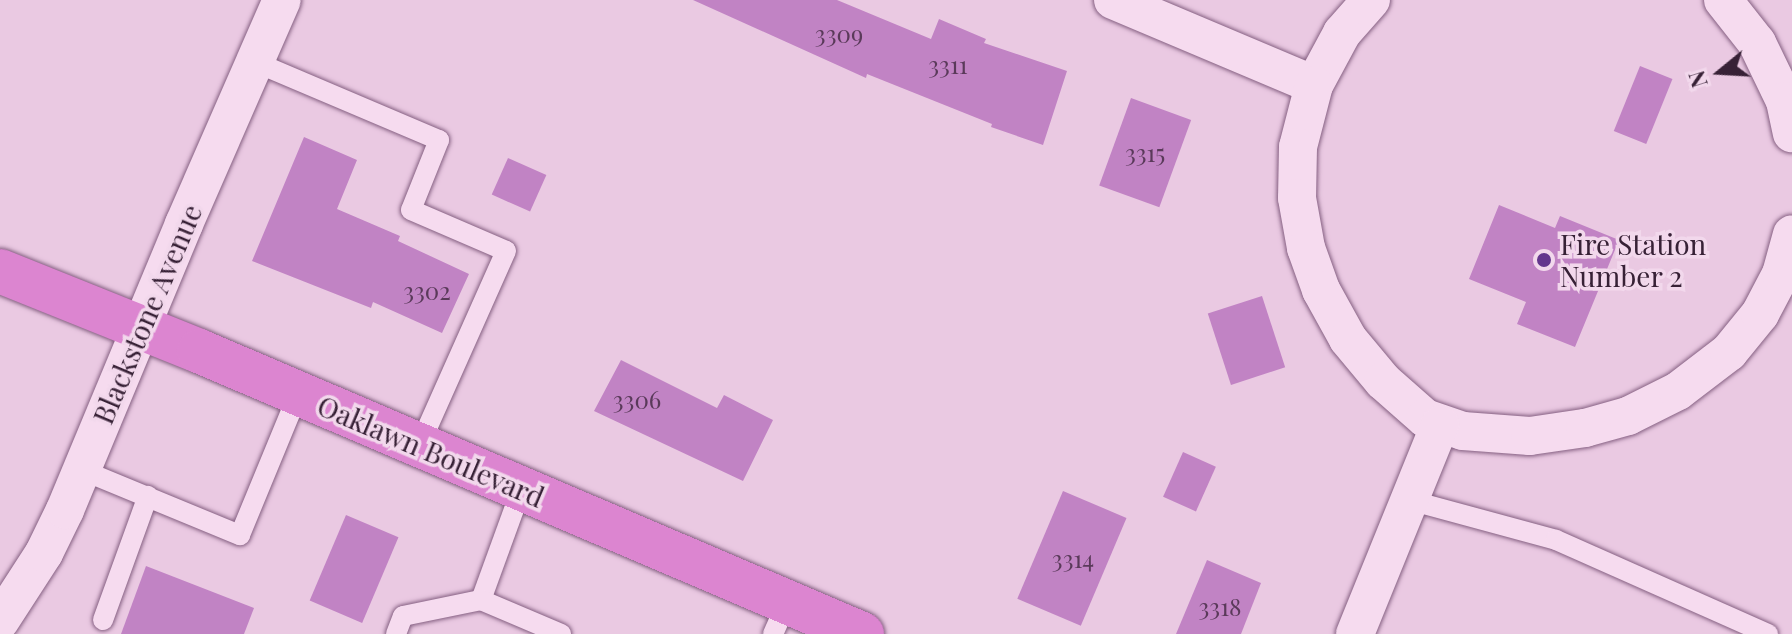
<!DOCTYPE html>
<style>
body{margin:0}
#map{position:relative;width:1792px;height:634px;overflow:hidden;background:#eac9e2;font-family:"Playfair Display",serif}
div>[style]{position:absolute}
.building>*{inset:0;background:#c183c4;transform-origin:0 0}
.roads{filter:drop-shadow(0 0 2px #856082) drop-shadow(0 0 2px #856082)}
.service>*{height:20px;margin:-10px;padding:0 10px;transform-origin:10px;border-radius:10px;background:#f6dbef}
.minor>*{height:38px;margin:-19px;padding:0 19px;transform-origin:19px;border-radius:19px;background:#f6dbef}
.trunk>*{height:44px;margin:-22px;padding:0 22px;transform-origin:22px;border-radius:22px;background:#dc85d0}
.dots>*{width:22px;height:22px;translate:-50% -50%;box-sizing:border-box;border:4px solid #f2d8ec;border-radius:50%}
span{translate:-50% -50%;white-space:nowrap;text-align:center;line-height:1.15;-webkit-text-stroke:7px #f2d8ec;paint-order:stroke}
.number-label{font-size:24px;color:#5a3a5a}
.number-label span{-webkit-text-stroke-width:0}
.poi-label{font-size:28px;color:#372136}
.left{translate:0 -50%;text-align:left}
.street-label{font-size:28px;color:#372136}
.north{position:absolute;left:1680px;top:32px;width:80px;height:80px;-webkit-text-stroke:6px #f2d8ec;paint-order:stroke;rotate:252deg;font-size:22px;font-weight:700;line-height:32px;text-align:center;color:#372136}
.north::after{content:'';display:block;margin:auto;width:28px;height:36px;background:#372136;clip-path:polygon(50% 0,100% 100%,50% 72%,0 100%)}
</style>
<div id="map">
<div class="building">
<div style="clip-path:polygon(693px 0,837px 0,931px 39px,939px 19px,986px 39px,984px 43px,1067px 71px,1043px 145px,991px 127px,992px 124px,867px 74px,866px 78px)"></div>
<div style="left:1640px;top:66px;width:35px;height:70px;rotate:22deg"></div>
<div style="left:1131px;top:98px;width:64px;height:93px;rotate:20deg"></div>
<div style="clip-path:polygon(304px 137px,357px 160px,337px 209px,400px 236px,398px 241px,469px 274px,442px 333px,373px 302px,371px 308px,252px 261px)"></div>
<div style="left:508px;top:158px;width:42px;height:40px;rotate:24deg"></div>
<div style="clip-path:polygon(1499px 205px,1555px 228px,1560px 216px,1619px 240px,1575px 347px,1517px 324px,1526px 302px,1469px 279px)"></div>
<div style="left:1262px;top:296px;width:75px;height:57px;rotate:72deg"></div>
<div style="clip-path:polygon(621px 360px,717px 408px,724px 395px,773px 420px,743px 481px,594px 411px)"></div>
<div style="left:1183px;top:452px;width:36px;height:49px;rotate:24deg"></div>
<div style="left:1063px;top:491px;width:69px;height:117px;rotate:23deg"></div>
<div style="left:346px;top:515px;width:57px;height:93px;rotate:23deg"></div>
<div style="clip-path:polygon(1207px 560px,1261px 583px,1241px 634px,1176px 634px)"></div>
<div style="clip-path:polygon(146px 566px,254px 608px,244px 634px,121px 634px)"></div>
</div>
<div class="roads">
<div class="service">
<div style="left:255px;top:62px;width:200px;rotate:23deg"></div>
<div style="left:439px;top:140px;width:75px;rotate:111.8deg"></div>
<div style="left:411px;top:210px;width:103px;rotate:23.3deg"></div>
<div style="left:506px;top:251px;width:214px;rotate:114deg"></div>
<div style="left:82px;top:470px;width:171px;rotate:22.4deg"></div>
<div style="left:240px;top:535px;width:152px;rotate:-67.6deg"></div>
<div style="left:1409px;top:500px;width:152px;rotate:15.2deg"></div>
<div style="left:1556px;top:540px;width:232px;rotate:23.9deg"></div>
<div style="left:481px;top:600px;width:117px;rotate:-70deg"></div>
<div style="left:103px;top:620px;width:132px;rotate:-70.1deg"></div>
<div style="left:396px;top:634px;width:19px;rotate:-69deg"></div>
<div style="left:403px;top:616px;width:80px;rotate:-11.6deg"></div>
<div style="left:481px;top:600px;width:87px;rotate:23deg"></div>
<div style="left:773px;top:634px;width:35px;rotate:-66deg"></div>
</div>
<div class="minor">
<div style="left:1113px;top:0;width:218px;rotate:22.9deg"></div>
<div style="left:1371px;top:0;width:44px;rotate:131.3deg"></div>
<div style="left:1342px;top:33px;width:59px;rotate:118.3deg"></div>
<div style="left:1314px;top:85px;width:64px;rotate:104.5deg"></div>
<div style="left:1298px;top:147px;width:51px;rotate:91.1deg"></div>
<div style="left:1297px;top:198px;width:51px;rotate:79.8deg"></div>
<div style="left:1306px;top:248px;width:45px;rotate:70.3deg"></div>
<div style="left:1321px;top:290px;width:56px;rotate:61.1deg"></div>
<div style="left:1348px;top:339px;width:55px;rotate:50.2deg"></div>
<div style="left:1383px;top:381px;width:56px;rotate:41.4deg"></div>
<div style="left:1425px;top:418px;width:40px;rotate:18.9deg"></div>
<div style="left:1463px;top:431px;width:67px;rotate:4.3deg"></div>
<div style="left:1530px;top:436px;width:56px;rotate:-8.3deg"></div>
<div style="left:1585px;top:428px;width:45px;rotate:-15.6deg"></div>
<div style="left:1628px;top:416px;width:56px;rotate:-26.6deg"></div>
<div style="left:1678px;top:391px;width:64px;rotate:-37.4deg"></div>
<div style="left:1729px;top:352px;width:49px;rotate:-50.8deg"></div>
<div style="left:1760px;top:314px;width:45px;rotate:-62.3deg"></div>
<div style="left:1781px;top:274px;width:41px;rotate:-74.6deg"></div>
<div style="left:1723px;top:0;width:55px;rotate:51.7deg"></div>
<div style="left:1757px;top:43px;width:64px;rotate:64.2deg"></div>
<div style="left:1785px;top:101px;width:33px;rotate:78deg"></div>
<div style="left:0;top:621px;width:81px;rotate:-57.1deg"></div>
<div style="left:44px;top:553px;width:48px;rotate:-64deg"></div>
<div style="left:65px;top:510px;width:310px;rotate:-67.4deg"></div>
<div style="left:184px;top:224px;width:244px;rotate:-66.4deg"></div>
<div style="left:1355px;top:634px;width:226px;rotate:-67.9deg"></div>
</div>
<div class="trunk">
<div style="left:0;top:271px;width:214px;rotate:21.9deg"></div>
<div style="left:199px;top:351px;width:721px;rotate:23.12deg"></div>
</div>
</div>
<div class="dots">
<div style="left:1544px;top:260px;background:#64368d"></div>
</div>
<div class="number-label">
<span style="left:839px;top:34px">3309</span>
<span style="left:948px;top:65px">3311</span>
<span style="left:1145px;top:153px">3315</span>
<span style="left:427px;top:291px">3302</span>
<span style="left:637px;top:400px">3306</span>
<span style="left:1073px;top:559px">3314</span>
<span style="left:1220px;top:607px">3318</span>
</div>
<div class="poi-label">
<span class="left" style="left:1560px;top:260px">Fire Station<br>Number 2</span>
</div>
<div class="street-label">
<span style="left:147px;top:314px;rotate:-67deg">Blackstone Avenue</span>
<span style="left:431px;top:451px;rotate:23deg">Oaklawn Boulevard</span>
</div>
<div class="north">N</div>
</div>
